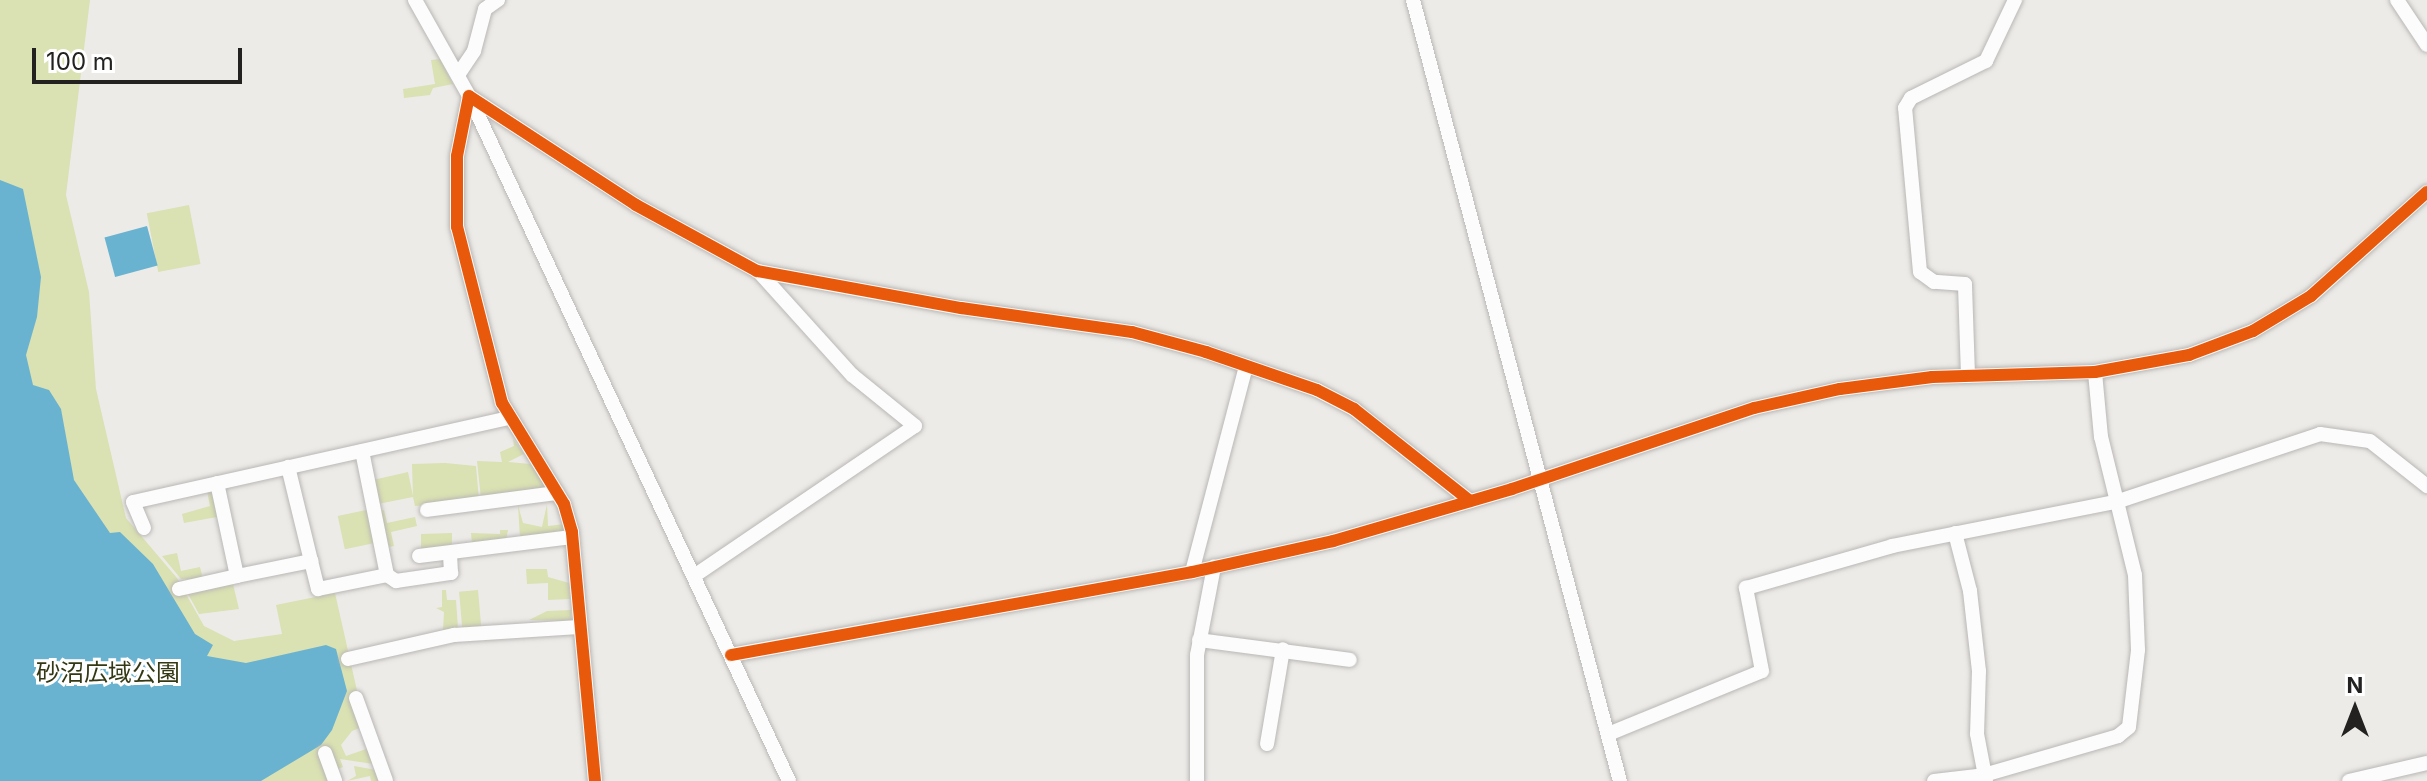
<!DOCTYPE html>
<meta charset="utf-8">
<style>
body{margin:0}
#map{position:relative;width:2427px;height:781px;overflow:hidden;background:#edebe8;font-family:Inter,"Noto Sans JP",sans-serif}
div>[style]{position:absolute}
.green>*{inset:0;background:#dae1b2;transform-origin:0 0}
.water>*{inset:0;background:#69b3d1;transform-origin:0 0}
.roads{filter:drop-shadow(0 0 2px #b9b7b5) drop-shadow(0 0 2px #b9b7b5)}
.minor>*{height:14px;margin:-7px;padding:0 7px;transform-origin:7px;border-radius:7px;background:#fcfcfc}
.cycleway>*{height:12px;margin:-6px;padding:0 6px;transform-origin:6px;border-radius:6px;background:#e8590c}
span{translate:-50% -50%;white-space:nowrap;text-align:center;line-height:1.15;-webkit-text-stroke:6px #fff;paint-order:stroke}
.park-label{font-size:24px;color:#343914}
.north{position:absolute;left:2315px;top:669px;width:80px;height:80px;-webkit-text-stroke:6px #fff;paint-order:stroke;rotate:0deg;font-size:22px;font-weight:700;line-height:32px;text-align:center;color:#232221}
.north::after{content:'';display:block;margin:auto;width:28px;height:36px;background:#232221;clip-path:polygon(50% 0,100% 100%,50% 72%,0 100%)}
.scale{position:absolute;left:32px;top:48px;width:210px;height:36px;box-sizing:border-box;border:4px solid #232221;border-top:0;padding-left:10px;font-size:24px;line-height:28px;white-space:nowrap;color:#232221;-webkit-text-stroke:6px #fff;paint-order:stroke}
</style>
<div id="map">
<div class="green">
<div style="clip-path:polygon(0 0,90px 0,66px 195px,89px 292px,96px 389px,126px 518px,177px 578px,204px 626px,234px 641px,282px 634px,276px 605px,335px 593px,365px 726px,352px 731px,341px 745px,346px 756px,369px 748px,380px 765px,340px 759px,343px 767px,335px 770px,333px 781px,0 781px)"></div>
<div style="clip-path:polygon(440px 59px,453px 84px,433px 88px,430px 95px,404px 98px,403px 89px,435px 84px,431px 60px)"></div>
<div style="left:189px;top:205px;width:60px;height:43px;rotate:79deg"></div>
<div style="clip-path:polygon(513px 439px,524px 454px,508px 462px,531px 464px,546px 487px,481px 499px,477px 461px,502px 462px,500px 452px,514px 446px)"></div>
<div style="clip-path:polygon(445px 463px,476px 466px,479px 500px,415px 506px,413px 497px,378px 504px,373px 480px,408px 472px,413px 496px,412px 464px)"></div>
<div style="clip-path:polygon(207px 491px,214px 495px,217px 517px,184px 523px,182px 514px,210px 506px)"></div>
<div style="clip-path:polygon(547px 504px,548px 526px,565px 524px,561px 534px,520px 538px,518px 505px,523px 523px,542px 527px)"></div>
<div style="left:371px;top:509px;width:34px;height:34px;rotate:78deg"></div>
<div style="clip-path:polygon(384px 510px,387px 523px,415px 517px,417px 526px,391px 532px,394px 546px,389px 547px,380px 511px)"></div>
<div style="clip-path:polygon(500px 530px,508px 530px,506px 540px,472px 544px,471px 533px,500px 534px)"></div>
<div style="clip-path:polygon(452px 533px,452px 548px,421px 551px,421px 534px)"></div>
<div style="clip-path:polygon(177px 553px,181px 571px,200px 567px,203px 579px,181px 579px,162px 556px)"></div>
<div style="clip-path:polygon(526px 569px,547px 569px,548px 577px,569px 583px,570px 599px,548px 600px,548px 583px,527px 584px)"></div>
<div style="clip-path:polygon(233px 584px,239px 609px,199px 614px,188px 594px)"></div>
<div style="clip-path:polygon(442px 590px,446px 590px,447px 600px,456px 600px,458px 628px,443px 630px,444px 612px,436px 608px,442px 607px)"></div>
<div style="left:478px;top:590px;width:38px;height:19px;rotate:85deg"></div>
<div style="clip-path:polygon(571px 610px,571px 621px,529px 620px,547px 611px)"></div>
<div style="clip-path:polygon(354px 766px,382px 771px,384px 781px,371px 781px,370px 776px,347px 781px,356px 776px)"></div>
</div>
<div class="water">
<div style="clip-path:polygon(0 180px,23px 189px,41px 277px,37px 317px,26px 355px,33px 385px,49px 390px,61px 409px,74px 480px,110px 533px,120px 532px,153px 564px,195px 634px,213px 645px,207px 656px,246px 663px,326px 645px,336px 649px,347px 691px,332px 730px,321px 745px,261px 781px,0 781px)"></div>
<div style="left:147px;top:226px;width:41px;height:44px;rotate:75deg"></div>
</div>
<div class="roads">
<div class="minor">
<div style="left:415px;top:0;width:110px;rotate:60.6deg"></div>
<div style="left:469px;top:96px;width:756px;rotate:64.96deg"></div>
<div style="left:1413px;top:0;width:808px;rotate:75.16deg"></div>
<div style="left:2397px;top:0;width:54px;rotate:56.3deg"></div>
<div style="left:458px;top:75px;width:29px;rotate:-56deg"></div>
<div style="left:474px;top:51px;width:43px;rotate:-75.3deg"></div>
<div style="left:485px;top:9px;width:16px;rotate:-35deg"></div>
<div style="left:1968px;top:376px;width:92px;rotate:-91.9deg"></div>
<div style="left:1965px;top:284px;width:31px;rotate:-176deg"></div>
<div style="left:1934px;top:282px;width:17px;rotate:-144deg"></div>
<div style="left:1920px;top:272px;width:165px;rotate:-95.2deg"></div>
<div style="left:1905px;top:108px;width:12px;rotate:-59deg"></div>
<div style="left:1911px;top:98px;width:84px;rotate:-26.3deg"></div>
<div style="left:1986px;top:61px;width:68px;rotate:-64.6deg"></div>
<div style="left:362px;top:451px;width:126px;rotate:78.6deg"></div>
<div style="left:427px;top:510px;width:131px;rotate:-7.5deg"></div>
<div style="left:144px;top:528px;width:28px;rotate:-113deg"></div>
<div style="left:133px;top:502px;width:385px;rotate:-12.6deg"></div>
<div style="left:1955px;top:533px;width:60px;rotate:75.5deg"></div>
<div style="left:1970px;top:591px;width:81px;rotate:83.6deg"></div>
<div style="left:1979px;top:671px;width:63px;rotate:91.8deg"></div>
<div style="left:1977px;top:734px;width:48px;rotate:79.2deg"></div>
<div style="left:419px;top:556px;width:154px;rotate:-7.1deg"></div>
<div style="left:311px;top:561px;width:29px;rotate:76deg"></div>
<div style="left:318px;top:589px;width:70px;rotate:-11.5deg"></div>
<div style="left:387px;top:575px;width:11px;rotate:34deg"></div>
<div style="left:396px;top:581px;width:56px;rotate:-8.3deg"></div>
<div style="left:451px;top:573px;width:20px;rotate:-93deg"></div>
<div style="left:1192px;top:572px;width:213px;rotate:-75.3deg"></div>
<div style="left:237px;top:576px;width:76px;rotate:-11.5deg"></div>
<div style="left:311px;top:561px;width:97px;rotate:-103.7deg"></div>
<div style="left:694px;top:576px;width:267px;rotate:-34.2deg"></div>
<div style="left:915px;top:426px;width:81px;rotate:-141deg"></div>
<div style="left:852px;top:375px;width:140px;rotate:-132.1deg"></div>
<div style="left:179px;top:589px;width:59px;rotate:-12.6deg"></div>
<div style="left:237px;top:576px;width:95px;rotate:-102.1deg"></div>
<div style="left:1199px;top:640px;width:152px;rotate:7.5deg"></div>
<div style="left:731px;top:655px;width:468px;rotate:-10.2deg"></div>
<div style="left:1192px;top:572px;width:144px;rotate:-12.4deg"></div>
<div style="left:1333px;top:541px;width:186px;rotate:-16.2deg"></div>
<div style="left:1512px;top:489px;width:255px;rotate:-18.5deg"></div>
<div style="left:1754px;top:408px;width:88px;rotate:-12.5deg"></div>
<div style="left:1840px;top:389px;width:93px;rotate:-7.4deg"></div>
<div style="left:1932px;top:377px;width:163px;rotate:-1.8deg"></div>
<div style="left:2095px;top:372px;width:96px;rotate:-10.3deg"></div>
<div style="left:2189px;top:355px;width:68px;rotate:-20.6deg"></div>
<div style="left:2253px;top:331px;width:68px;rotate:-31.1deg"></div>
<div style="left:2311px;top:296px;width:156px;rotate:-41.9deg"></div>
<div style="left:348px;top:659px;width:109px;rotate:-12.8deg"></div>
<div style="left:454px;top:635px;width:125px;rotate:-3.7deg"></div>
<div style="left:356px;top:698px;width:88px;rotate:70.1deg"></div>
<div style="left:1608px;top:734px;width:166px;rotate:-22.2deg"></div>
<div style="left:1762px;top:671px;width:85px;rotate:-100.9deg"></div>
<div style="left:1746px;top:588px;width:152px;rotate:-16deg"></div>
<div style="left:1892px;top:546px;width:231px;rotate:-11.2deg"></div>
<div style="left:2119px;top:501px;width:212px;rotate:-18.4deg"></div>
<div style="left:2320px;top:434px;width:50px;rotate:8deg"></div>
<div style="left:2370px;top:441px;width:73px;rotate:38.3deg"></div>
<div style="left:1267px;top:744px;width:96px;rotate:-80.4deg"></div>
<div style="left:325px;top:753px;width:30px;rotate:70deg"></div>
<div style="left:595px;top:781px;width:250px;rotate:-95.3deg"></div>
<div style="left:572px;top:532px;width:29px;rotate:-106deg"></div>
<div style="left:564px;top:504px;width:119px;rotate:-121.5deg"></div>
<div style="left:502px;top:403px;width:182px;rotate:-104.3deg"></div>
<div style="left:457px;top:227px;width:71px;rotate:-90deg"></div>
<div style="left:457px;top:156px;width:61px;rotate:-78.7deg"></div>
<div style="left:469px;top:96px;width:199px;rotate:33.1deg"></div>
<div style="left:636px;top:205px;width:138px;rotate:28.6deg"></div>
<div style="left:757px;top:271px;width:207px;rotate:10.3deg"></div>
<div style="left:961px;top:308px;width:173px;rotate:8deg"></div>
<div style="left:1132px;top:332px;width:77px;rotate:15.1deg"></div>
<div style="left:1206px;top:352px;width:117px;rotate:18.9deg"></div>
<div style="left:1317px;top:390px;width:42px;rotate:27.2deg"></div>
<div style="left:1354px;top:409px;width:148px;rotate:38.4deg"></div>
<div style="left:1197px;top:781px;width:126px;rotate:-90deg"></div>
<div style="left:1197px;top:655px;width:90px;rotate:-79.1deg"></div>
<div style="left:1934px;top:781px;width:50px;rotate:-6.8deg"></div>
<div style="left:1984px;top:775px;width:140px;rotate:-16.2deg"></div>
<div style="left:2118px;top:736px;width:14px;rotate:-39deg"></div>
<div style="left:2129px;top:727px;width:78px;rotate:-83.3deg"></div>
<div style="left:2138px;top:650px;width:75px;rotate:-92.3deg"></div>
<div style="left:2135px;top:575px;width:142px;rotate:-103.8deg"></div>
<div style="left:2101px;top:437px;width:65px;rotate:-95.3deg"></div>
<div style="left:2349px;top:781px;width:80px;rotate:-13deg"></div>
</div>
</div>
<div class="cycleway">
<div style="left:731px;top:655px;width:468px;rotate:-10.2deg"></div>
<div style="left:1192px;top:572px;width:144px;rotate:-12.4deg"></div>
<div style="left:1333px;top:541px;width:186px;rotate:-16.2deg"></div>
<div style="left:1512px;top:489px;width:255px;rotate:-18.5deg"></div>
<div style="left:1754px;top:408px;width:88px;rotate:-12.5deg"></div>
<div style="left:1840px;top:389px;width:93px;rotate:-7.4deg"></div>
<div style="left:1932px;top:377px;width:163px;rotate:-1.8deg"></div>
<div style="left:2095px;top:372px;width:96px;rotate:-10.3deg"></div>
<div style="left:2189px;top:355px;width:68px;rotate:-20.6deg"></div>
<div style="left:2253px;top:331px;width:68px;rotate:-31.1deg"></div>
<div style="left:2311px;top:296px;width:156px;rotate:-41.9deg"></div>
<div style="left:595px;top:781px;width:250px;rotate:-95.3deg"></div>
<div style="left:572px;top:532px;width:29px;rotate:-106deg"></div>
<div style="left:564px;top:504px;width:119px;rotate:-121.5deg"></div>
<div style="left:502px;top:403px;width:182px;rotate:-104.3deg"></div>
<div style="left:457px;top:227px;width:71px;rotate:-90deg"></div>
<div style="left:457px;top:156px;width:61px;rotate:-78.7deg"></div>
<div style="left:469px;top:96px;width:199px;rotate:33.1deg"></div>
<div style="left:636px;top:205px;width:138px;rotate:28.6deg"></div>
<div style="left:757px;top:271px;width:207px;rotate:10.3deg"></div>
<div style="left:961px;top:308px;width:173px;rotate:8deg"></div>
<div style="left:1132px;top:332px;width:77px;rotate:15.1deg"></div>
<div style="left:1206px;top:352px;width:117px;rotate:18.9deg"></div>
<div style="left:1317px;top:390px;width:42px;rotate:27.2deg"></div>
<div style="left:1354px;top:409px;width:148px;rotate:38.4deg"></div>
</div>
<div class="park-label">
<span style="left:108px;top:673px">砂沼広域公園</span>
</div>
<div class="north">N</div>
<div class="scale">100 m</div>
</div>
